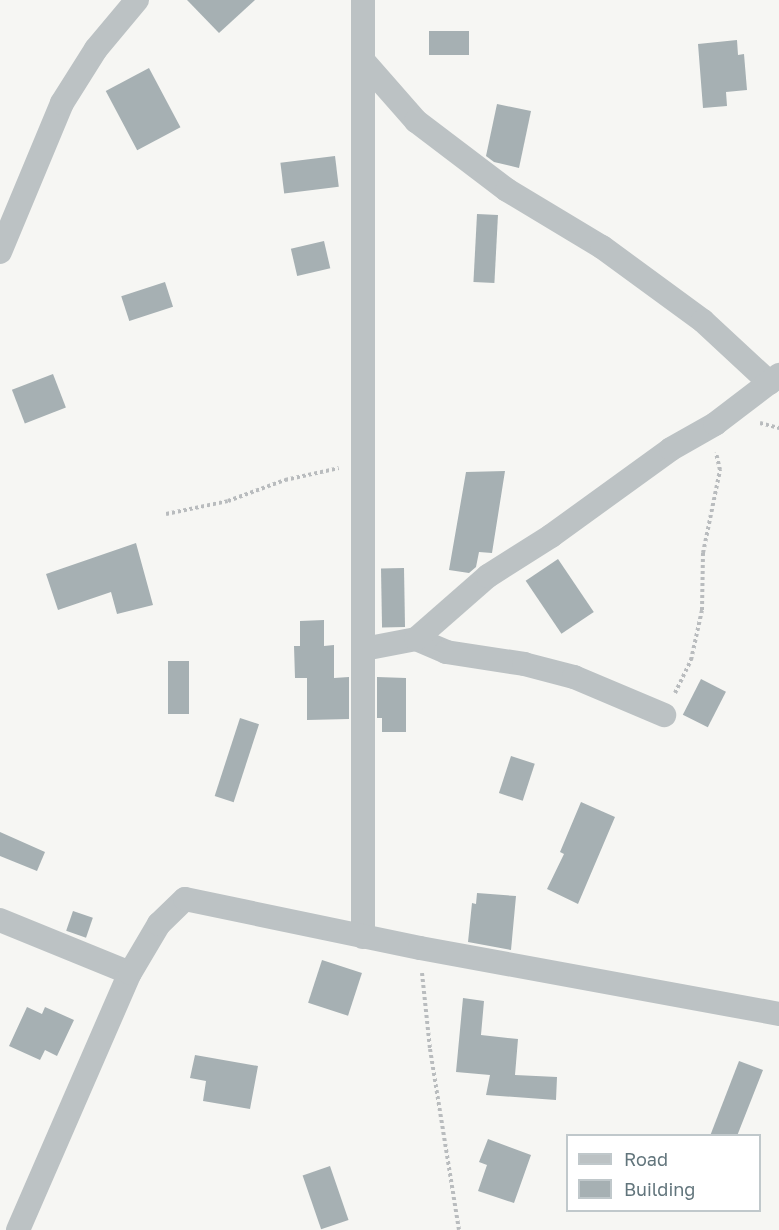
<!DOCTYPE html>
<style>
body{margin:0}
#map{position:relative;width:779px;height:1230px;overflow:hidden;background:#f6f6f3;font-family:"Golos Text",sans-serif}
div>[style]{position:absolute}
.building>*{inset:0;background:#a6b0b3;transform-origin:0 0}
.path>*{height:4px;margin-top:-2px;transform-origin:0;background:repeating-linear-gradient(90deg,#b9bcbe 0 3px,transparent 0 6px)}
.minor>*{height:24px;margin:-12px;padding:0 12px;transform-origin:12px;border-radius:12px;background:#bcc2c4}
span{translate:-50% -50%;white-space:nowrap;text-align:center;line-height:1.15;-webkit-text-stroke:6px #fff;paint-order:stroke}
.legend{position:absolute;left:566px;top:1134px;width:195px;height:78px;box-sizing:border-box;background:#fff;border:2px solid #c0c8cb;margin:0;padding:8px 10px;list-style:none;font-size:18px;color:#62757c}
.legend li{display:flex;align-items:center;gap:12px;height:30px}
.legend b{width:30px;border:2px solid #c0c8cb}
</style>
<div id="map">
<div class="building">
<div style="clip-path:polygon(187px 0,255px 0,219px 33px)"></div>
<div style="left:429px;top:31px;width:40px;height:24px"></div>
<div style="clip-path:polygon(737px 40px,738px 55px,744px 54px,747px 90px,726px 92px,727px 106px,703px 108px,698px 44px)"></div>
<div style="left:149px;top:68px;width:67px;height:49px;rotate:62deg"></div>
<div style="clip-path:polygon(497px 104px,531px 111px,519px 168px,494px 162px,486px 156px)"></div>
<div style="left:335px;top:156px;width:31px;height:55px;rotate:83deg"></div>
<div style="left:477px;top:214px;width:21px;height:68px;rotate:3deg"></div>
<div style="left:324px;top:241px;width:28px;height:34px;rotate:77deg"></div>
<div style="left:165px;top:282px;width:26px;height:46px;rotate:72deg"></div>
<div style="left:53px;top:374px;width:36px;height:44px;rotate:69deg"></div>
<div style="clip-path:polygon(505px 471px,492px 553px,479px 552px,476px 567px,469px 573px,449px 570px,466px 472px)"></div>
<div style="clip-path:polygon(136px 543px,153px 605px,117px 614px,111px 592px,58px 610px,46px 574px)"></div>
<div style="left:558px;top:559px;width:64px;height:39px;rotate:56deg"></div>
<div style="left:404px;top:568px;width:59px;height:23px;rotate:89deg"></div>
<div style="clip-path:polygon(324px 620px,324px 646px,334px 645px,334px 678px,349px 677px,349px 719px,307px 720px,307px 678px,295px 678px,294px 646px,300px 646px,300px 621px)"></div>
<div style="left:168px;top:661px;width:21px;height:53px"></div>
<div style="clip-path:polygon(377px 677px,406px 678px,406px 732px,382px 732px,382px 718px,377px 718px)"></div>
<div style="left:701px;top:679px;width:28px;height:40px;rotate:27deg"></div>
<div style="left:240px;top:718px;width:20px;height:82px;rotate:18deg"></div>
<div style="left:511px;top:756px;width:25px;height:39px;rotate:18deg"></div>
<div style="clip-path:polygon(581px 802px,615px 817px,578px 904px,547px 889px,564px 854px,560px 852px)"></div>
<div style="clip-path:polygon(0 832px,45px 852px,37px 871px,0 856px)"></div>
<div style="clip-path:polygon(477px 893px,516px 896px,511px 950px,468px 942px,472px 903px,476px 904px)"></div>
<div style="left:73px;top:911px;width:21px;height:21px;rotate:19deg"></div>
<div style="left:322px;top:960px;width:42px;height:45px;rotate:18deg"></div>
<div style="clip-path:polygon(463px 998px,484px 1001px,481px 1035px,518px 1039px,515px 1075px,557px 1077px,556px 1100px,486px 1095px,490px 1075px,456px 1072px)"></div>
<div style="clip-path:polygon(27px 1007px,42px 1014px,45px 1007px,74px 1020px,57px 1056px,45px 1050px,40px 1060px,9px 1046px)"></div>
<div style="clip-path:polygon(195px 1055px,258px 1066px,250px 1109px,203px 1101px,206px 1081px,190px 1078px)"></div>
<div style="clip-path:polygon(739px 1061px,763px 1070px,737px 1136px,710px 1136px)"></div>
<div style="clip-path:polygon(488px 1139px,531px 1155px,514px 1203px,478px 1191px,487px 1165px,479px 1162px)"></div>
<div style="left:330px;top:1166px;width:57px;height:29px;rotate:71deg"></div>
</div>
<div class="path">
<div style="left:760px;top:423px;width:20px;rotate:15deg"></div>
<div style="left:166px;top:514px;width:63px;rotate:-11.8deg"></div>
<div style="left:228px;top:501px;width:61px;rotate:-20.2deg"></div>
<div style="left:285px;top:480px;width:55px;rotate:-12.5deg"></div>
<div style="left:675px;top:693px;width:37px;rotate:-64deg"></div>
<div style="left:691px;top:660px;width:51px;rotate:-77.6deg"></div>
<div style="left:702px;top:610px;width:57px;rotate:-89deg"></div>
<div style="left:703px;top:553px;width:85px;rotate:-78.4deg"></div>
<div style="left:720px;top:470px;width:18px;rotate:-103deg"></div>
<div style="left:422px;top:973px;width:76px;rotate:84deg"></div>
<div style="left:430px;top:1049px;width:183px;rotate:80.9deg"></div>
</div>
<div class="minor">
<div style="left:366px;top:64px;width:76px;rotate:48.7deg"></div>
<div style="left:416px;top:121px;width:114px;rotate:37.2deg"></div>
<div style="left:507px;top:190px;width:111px;rotate:31deg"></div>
<div style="left:602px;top:247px;width:125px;rotate:36.2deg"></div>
<div style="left:703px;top:321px;width:91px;rotate:42.8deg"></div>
<div style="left:0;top:252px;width:161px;rotate:-67.4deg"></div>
<div style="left:62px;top:103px;width:64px;rotate:-57.8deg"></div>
<div style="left:96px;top:49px;width:64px;rotate:-50.1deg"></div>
<div style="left:416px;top:639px;width:33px;rotate:23deg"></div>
<div style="left:446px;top:652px;width:79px;rotate:8.7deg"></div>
<div style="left:524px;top:664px;width:52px;rotate:14.6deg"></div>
<div style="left:574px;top:677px;width:98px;rotate:22.9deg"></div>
<div style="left:364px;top:649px;width:53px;rotate:-10.9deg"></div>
<div style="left:416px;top:639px;width:96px;rotate:-41.2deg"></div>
<div style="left:488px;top:576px;width:75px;rotate:-32.4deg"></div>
<div style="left:551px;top:536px;width:148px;rotate:-35.9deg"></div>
<div style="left:671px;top:449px;width:51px;rotate:-29.6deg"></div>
<div style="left:715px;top:424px;width:81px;rotate:-37.4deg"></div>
<div style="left:0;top:920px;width:140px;rotate:22.2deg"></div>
<div style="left:363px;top:937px;width:937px;rotate:-90deg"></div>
<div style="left:18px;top:1230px;width:280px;rotate:-66.5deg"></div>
<div style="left:130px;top:973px;width:57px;rotate:-59.4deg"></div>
<div style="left:159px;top:924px;width:36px;rotate:-44deg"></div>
<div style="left:185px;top:899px;width:240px;rotate:11.8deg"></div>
<div style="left:420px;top:948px;width:365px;rotate:10.4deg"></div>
</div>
<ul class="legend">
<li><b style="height:8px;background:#bcc2c4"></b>Road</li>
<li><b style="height:16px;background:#a6b0b3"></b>Building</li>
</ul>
</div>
